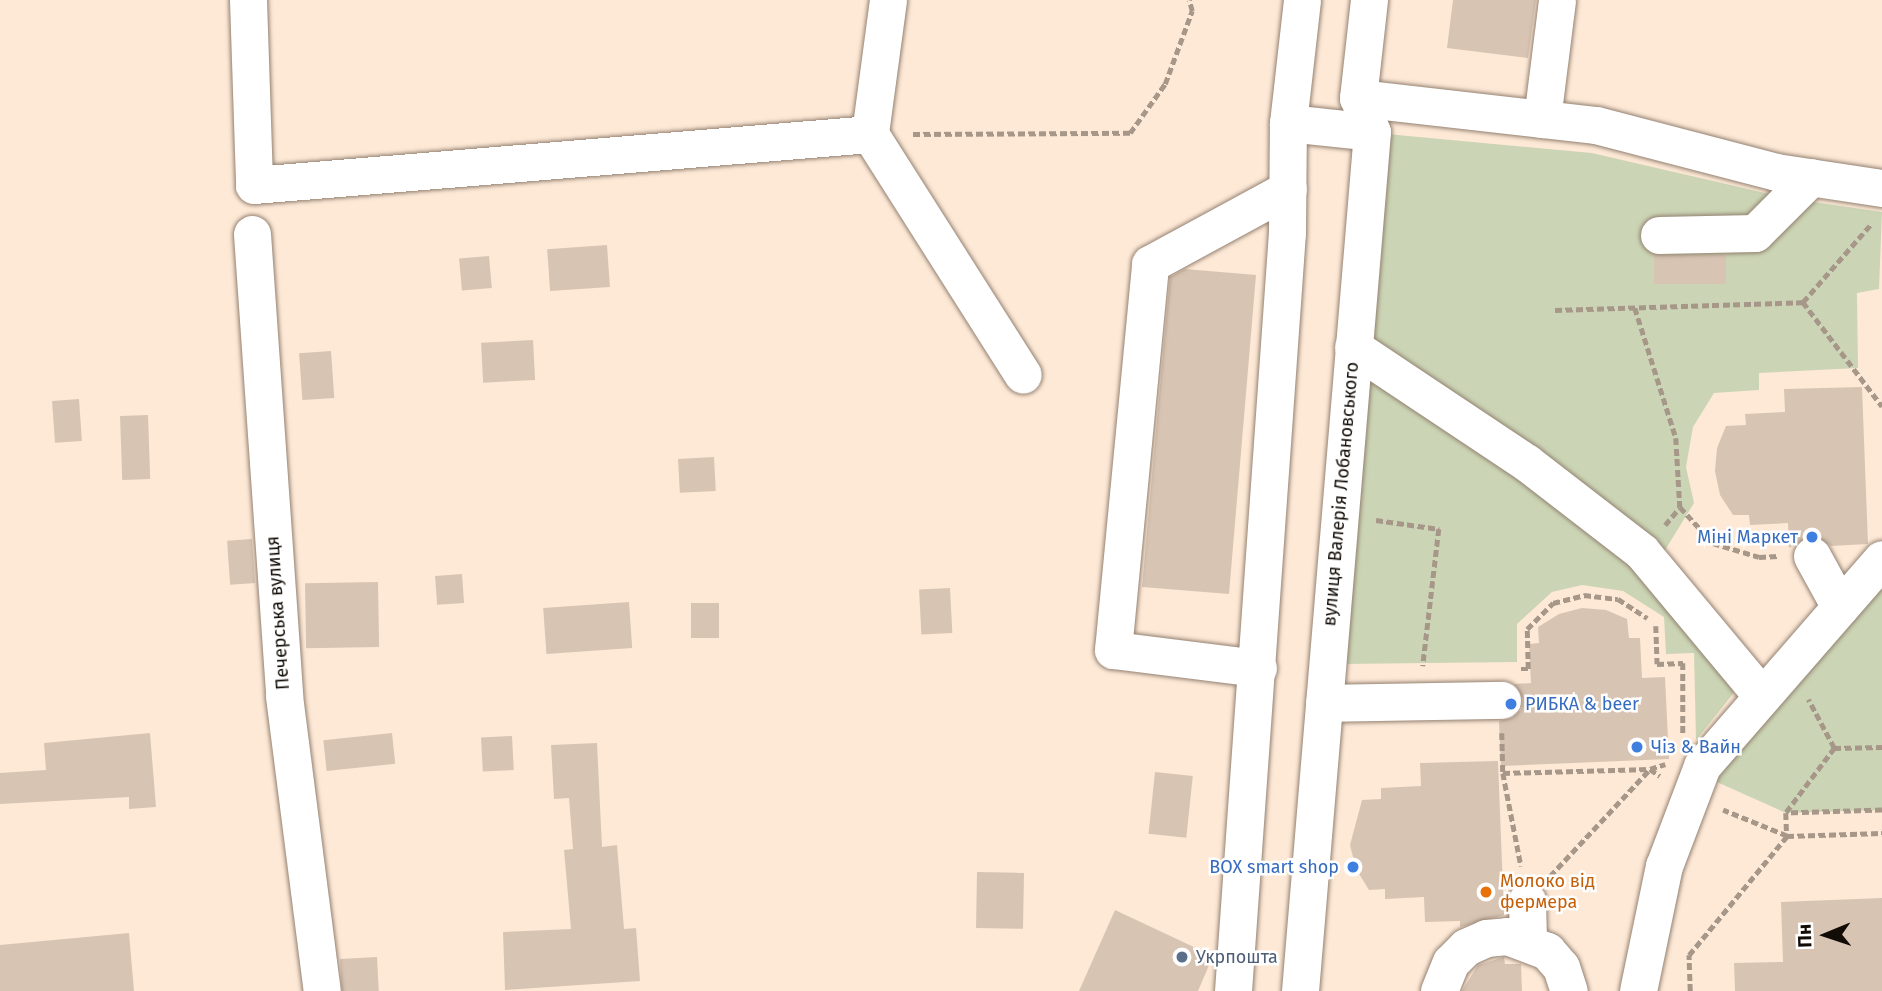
<!DOCTYPE html>
<meta charset="utf-8">
<style>
body{margin:0}
#map{position:relative;width:1882px;height:991px;overflow:hidden;background:#fee9d7;font-family:"Fira Sans",sans-serif}
div>[style]{position:absolute}
.green>*{inset:0;background:#cbd5b5}
.building>*{inset:0;background:#d8c4b3;transform-origin:0 0}
.path>*{height:4.5px;margin-top:-2.25px;transform-origin:0;background:repeating-linear-gradient(90deg,#a69789 0 7px,transparent 0 10.5px)}
.roads{filter:drop-shadow(0 0 2px #938171) drop-shadow(0 0 2px #938171)}
.minor>*{height:37px;margin:-18.5px;padding:0 18.5px;transform-origin:18.5px;border-radius:18.5px;background:#fff}
.dots>*{width:19px;height:19px;translate:-50% -50%;box-sizing:border-box;border:4px solid #fff;border-radius:50%}
span{translate:-50% -50%;white-space:nowrap;text-align:center;line-height:1.15;-webkit-text-stroke:5px #fff;paint-order:stroke}
.street-label{font-size:18px;color:#120c06}
.shop-label{font-size:18px;color:#366cbe}
.right{translate:-100% -50%;text-align:right}
.left{translate:0 -50%;text-align:left}
.food-label{font-size:18px;color:#c56008}
.service-label{font-size:18px;color:#4e5e75}
.north{position:absolute;left:1791px;top:900px;width:70px;height:70px;-webkit-text-stroke:5px #fff;paint-order:stroke;rotate:268deg;font-size:19px;font-weight:700;line-height:28px;text-align:center;color:#120c06}
.north::after{content:'';display:block;margin:auto;width:24px;height:32px;background:#120c06;clip-path:polygon(50% 0,100% 100%,50% 72%,0 100%)}
</style>
<div id="map">
<div class="green">
<div style="clip-path:polygon(1387px 134px,1592px 153px,1786px 198px,1882px 212px,1879px 289px,1857px 293px,1858px 368px,1759px 373px,1759px 390px,1714px 393px,1693px 427px,1686px 467px,1694px 503px,1646px 581px,1740px 685px,1696px 740px,1694px 653px,1666px 654px,1664px 617px,1623px 591px,1582px 585px,1552px 592px,1517px 624px,1517px 662px,1341px 664px)"></div>
<div style="clip-path:polygon(1882px 559px,1882px 810px,1786px 813px,1699px 774px)"></div>
</div>
<div class="building">
<div style="clip-path:polygon(1453px 0,1536px 0,1528px 58px,1447px 48px)"></div>
<div style="left:607px;top:245px;width:42px;height:60px;rotate:86deg"></div>
<div style="left:1654px;top:255px;width:72px;height:29px"></div>
<div style="left:489px;top:256px;width:32px;height:30px;rotate:85deg"></div>
<div style="clip-path:polygon(1185px 269px,1256px 275px,1229px 594px,1142px 587px,1170px 277px)"></div>
<div style="left:533px;top:340px;width:40px;height:52px;rotate:87deg"></div>
<div style="left:331px;top:351px;width:47px;height:32px;rotate:86deg"></div>
<div style="clip-path:polygon(1862px 387px,1868px 544px,1831px 546px,1812px 535px,1789px 548px,1788px 523px,1750px 525px,1749px 515px,1733px 515px,1720px 495px,1715px 471px,1717px 448px,1726px 426px,1746px 425px,1745px 414px,1785px 412px,1784px 389px)"></div>
<div style="left:79px;top:399px;width:42px;height:27px;rotate:86deg"></div>
<div style="left:148px;top:415px;width:64px;height:28px;rotate:88deg"></div>
<div style="left:714px;top:457px;width:34px;height:36px;rotate:87deg"></div>
<div style="left:252px;top:539px;width:44px;height:25px;rotate:86deg"></div>
<div style="left:462px;top:574px;width:29px;height:27px;rotate:86deg"></div>
<div style="left:378px;top:582px;width:65px;height:73px;rotate:89deg"></div>
<div style="left:950px;top:588px;width:45px;height:31px;rotate:87deg"></div>
<div style="left:629px;top:602px;width:46px;height:86px;rotate:86deg"></div>
<div style="left:691px;top:603px;width:28px;height:35px"></div>
<div style="clip-path:polygon(1582px 608px,1606px 610px,1627px 619px,1629px 638px,1640px 638px,1642px 678px,1665px 677px,1669px 759px,1501px 766px,1499px 721px,1512px 718px,1521px 710px,1523px 699px,1514px 684px,1531px 683px,1529px 644px,1539px 643px,1538px 627px,1559px 614px)"></div>
<div style="clip-path:polygon(150px 733px,156px 807px,129px 809px,129px 797px,0 804px,0 773px,46px 770px,44px 743px)"></div>
<div style="left:392px;top:733px;width:31px;height:69px;rotate:84deg"></div>
<div style="left:512px;top:736px;width:34px;height:31px;rotate:87deg"></div>
<div style="clip-path:polygon(597px 743px,602px 847px,617px 845px,624px 929px,636px 928px,640px 981px,505px 990px,503px 932px,571px 929px,564px 850px,573px 849px,569px 798px,554px 799px,551px 745px)"></div>
<div style="clip-path:polygon(1498px 761px,1504px 915px,1460px 927px,1460px 921px,1425px 922px,1424px 897px,1385px 899px,1385px 889px,1369px 890px,1356px 869px,1350px 845px,1362px 800px,1381px 799px,1381px 788px,1421px 786px,1420px 763px)"></div>
<div style="left:1155px;top:772px;width:38px;height:62px;rotate:6deg"></div>
<div style="left:977px;top:872px;width:47px;height:56px;rotate:1deg"></div>
<div style="clip-path:polygon(1882px 898px,1882px 991px,1735px 991px,1734px 963px,1783px 962px,1781px 902px)"></div>
<div style="clip-path:polygon(1115px 910px,1213px 956px,1198px 991px,1079px 991px)"></div>
<div style="clip-path:polygon(129px 933px,134px 991px,0 991px,0 945px)"></div>
<div style="left:377px;top:957px;width:34px;height:37px;rotate:87deg"></div>
<div style="clip-path:polygon(1504px 957px,1505px 964px,1521px 964px,1522px 991px,1462px 991px,1478px 965px)"></div>
</div>
<div class="path">
<div style="left:913px;top:134px;width:217px;rotate:-0.3deg"></div>
<div style="left:1130px;top:133px;width:60px;rotate:-54.5deg"></div>
<div style="left:1165px;top:84px;width:78px;rotate:-69.7deg"></div>
<div style="left:1192px;top:11px;width:11px;rotate:-105deg"></div>
<div style="left:1803px;top:302px;width:131px;rotate:52.8deg"></div>
<div style="left:1635px;top:308px;width:136px;rotate:72.5deg"></div>
<div style="left:1676px;top:438px;width:69px;rotate:86.7deg"></div>
<div style="left:1680px;top:507px;width:49px;rotate:47.5deg"></div>
<div style="left:1713px;top:543px;width:48px;rotate:16.9deg"></div>
<div style="left:1759px;top:557px;width:19px;rotate:-3deg"></div>
<div style="left:1555px;top:310px;width:248px;rotate:-1.8deg"></div>
<div style="left:1803px;top:302px;width:103px;rotate:-48.9deg"></div>
<div style="left:1376px;top:520px;width:64px;rotate:8.1deg"></div>
<div style="left:1439px;top:529px;width:138px;rotate:96.7deg"></div>
<div style="left:1665px;top:525px;width:23px;rotate:-50deg"></div>
<div style="left:1656px;top:626px;width:38px;rotate:88deg"></div>
<div style="left:1657px;top:664px;width:26px;rotate:-2deg"></div>
<div style="left:1683px;top:663px;width:71px;rotate:90deg"></div>
<div style="left:1521px;top:669px;width:7px"></div>
<div style="left:1528px;top:669px;width:40px;rotate:-91.4deg"></div>
<div style="left:1527px;top:629px;width:37px;rotate:-45deg"></div>
<div style="left:1553px;top:603px;width:32px;rotate:-14deg"></div>
<div style="left:1584px;top:595px;width:34px;rotate:7deg"></div>
<div style="left:1618px;top:599px;width:35px;rotate:33deg"></div>
<div style="left:1502px;top:733px;width:40px;rotate:88.6deg"></div>
<div style="left:1503px;top:773px;width:95px;rotate:79deg"></div>
<div style="left:1834px;top:748px;width:48px;rotate:-1.2deg"></div>
<div style="left:1503px;top:773px;width:147px;rotate:-1.6deg"></div>
<div style="left:1650px;top:769px;width:16px;rotate:-18deg"></div>
<div style="left:1882px;top:810px;width:96px;rotate:178.2deg"></div>
<div style="left:1786px;top:813px;width:23px;rotate:88deg"></div>
<div style="left:1787px;top:836px;width:95px;rotate:-1.8deg"></div>
<div style="left:1786px;top:812px;width:80px;rotate:-53.1deg"></div>
<div style="left:1834px;top:748px;width:55px;rotate:-118deg"></div>
<div style="left:1550px;top:876px;width:146px;rotate:-46.9deg"></div>
<div style="left:1650px;top:769px;width:12px;rotate:35deg"></div>
<div style="left:1690px;top:991px;width:36px;rotate:-92deg"></div>
<div style="left:1689px;top:955px;width:154px;rotate:-50.5deg"></div>
<div style="left:1787px;top:836px;width:69px;rotate:-157.9deg"></div>
</div>
<div class="roads">
<div class="minor">
<div style="left:248px;top:0;width:185px;rotate:88.1deg"></div>
<div style="left:254px;top:185px;width:618px;rotate:-4.73deg"></div>
<div style="left:888px;top:0;width:135px;rotate:97.7deg"></div>
<div style="left:870px;top:134px;width:285px;rotate:57.6deg"></div>
<div style="left:1358px;top:98px;width:240px;rotate:6.5deg"></div>
<div style="left:1596px;top:125px;width:186px;rotate:14.6deg"></div>
<div style="left:1776px;top:172px;width:107px;rotate:8.6deg"></div>
<div style="left:1542px;top:119px;width:120px;rotate:-82.8deg"></div>
<div style="left:1288px;top:123px;width:84px;rotate:6.1deg"></div>
<div style="left:252px;top:234px;width:463px;rotate:86deg"></div>
<div style="left:284px;top:696px;width:297px;rotate:82.7deg"></div>
<div style="left:1659px;top:235px;width:96px;rotate:-1.2deg"></div>
<div style="left:1755px;top:233px;width:79px;rotate:-45deg"></div>
<div style="left:1353px;top:347px;width:209px;rotate:33.7deg"></div>
<div style="left:1527px;top:463px;width:145px;rotate:37.7deg"></div>
<div style="left:1642px;top:552px;width:187px;rotate:50.2deg"></div>
<div style="left:1812px;top:556px;width:58px;rotate:61.2deg"></div>
<div style="left:1258px;top:668px;width:146px;rotate:-172.9deg"></div>
<div style="left:1113px;top:650px;width:388px;rotate:-84.5deg"></div>
<div style="left:1150px;top:264px;width:157px;rotate:-28.5deg"></div>
<div style="left:1324px;top:703px;width:178px;rotate:-1deg"></div>
<div style="left:1527px;top:900px;width:40px;rotate:88.6deg"></div>
<div style="left:1233px;top:991px;width:760px;rotate:-85.93deg"></div>
<div style="left:1287px;top:233px;width:110px;rotate:-89.5deg"></div>
<div style="left:1288px;top:123px;width:124px;rotate:-83.5deg"></div>
<div style="left:1300px;top:991px;width:862px;rotate:-85.21deg"></div>
<div style="left:1372px;top:132px;width:37px;rotate:-112deg"></div>
<div style="left:1358px;top:98px;width:99px;rotate:-83.6deg"></div>
<div style="left:1439px;top:991px;width:31px;rotate:-68deg"></div>
<div style="left:1451px;top:962px;width:21px;rotate:-45deg"></div>
<div style="left:1466px;top:947px;width:22px;rotate:-24deg"></div>
<div style="left:1486px;top:938px;width:21px;rotate:-5deg"></div>
<div style="left:1507px;top:936px;width:43px;rotate:20.6deg"></div>
<div style="left:1547px;top:951px;width:21px;rotate:49deg"></div>
<div style="left:1561px;top:967px;width:25px;rotate:72deg"></div>
<div style="left:1638px;top:991px;width:128px;rotate:-78.3deg"></div>
<div style="left:1664px;top:866px;width:107px;rotate:-69.2deg"></div>
<div style="left:1702px;top:766px;width:274px;rotate:-49deg"></div>
</div>
</div>
<div class="dots">
<div style="left:1812px;top:537px;background:#3f7fe0"></div>
<div style="left:1511px;top:704px;background:#3f7fe0"></div>
<div style="left:1637px;top:747px;background:#3f7fe0"></div>
<div style="left:1353px;top:867px;background:#3f7fe0"></div>
<div style="left:1486px;top:892px;background:#e8710a"></div>
<div style="left:1182px;top:957px;background:#5c6f8a"></div>
</div>
<div class="street-label">
<span style="left:1341px;top:494px;rotate:-85deg">вулиця Валерія Лобановського</span>
<span style="left:278px;top:613px;rotate:-94deg">Печерська вулиця</span>
</div>
<div class="shop-label">
<span class="right" style="left:1798px;top:537px">Міні Маркет</span>
<span class="left" style="left:1525px;top:704px">РИБКА &amp; beer</span>
<span class="left" style="left:1651px;top:747px">Чіз &amp; Вайн</span>
<span class="right" style="left:1339px;top:867px">BOX smart shop</span>
</div>
<div class="food-label">
<span class="left" style="left:1500px;top:892px">Молоко від<br>фермера</span>
</div>
<div class="service-label">
<span class="left" style="left:1196px;top:957px">Укрпошта</span>
</div>
<div class="north">Пн</div>
</div>
